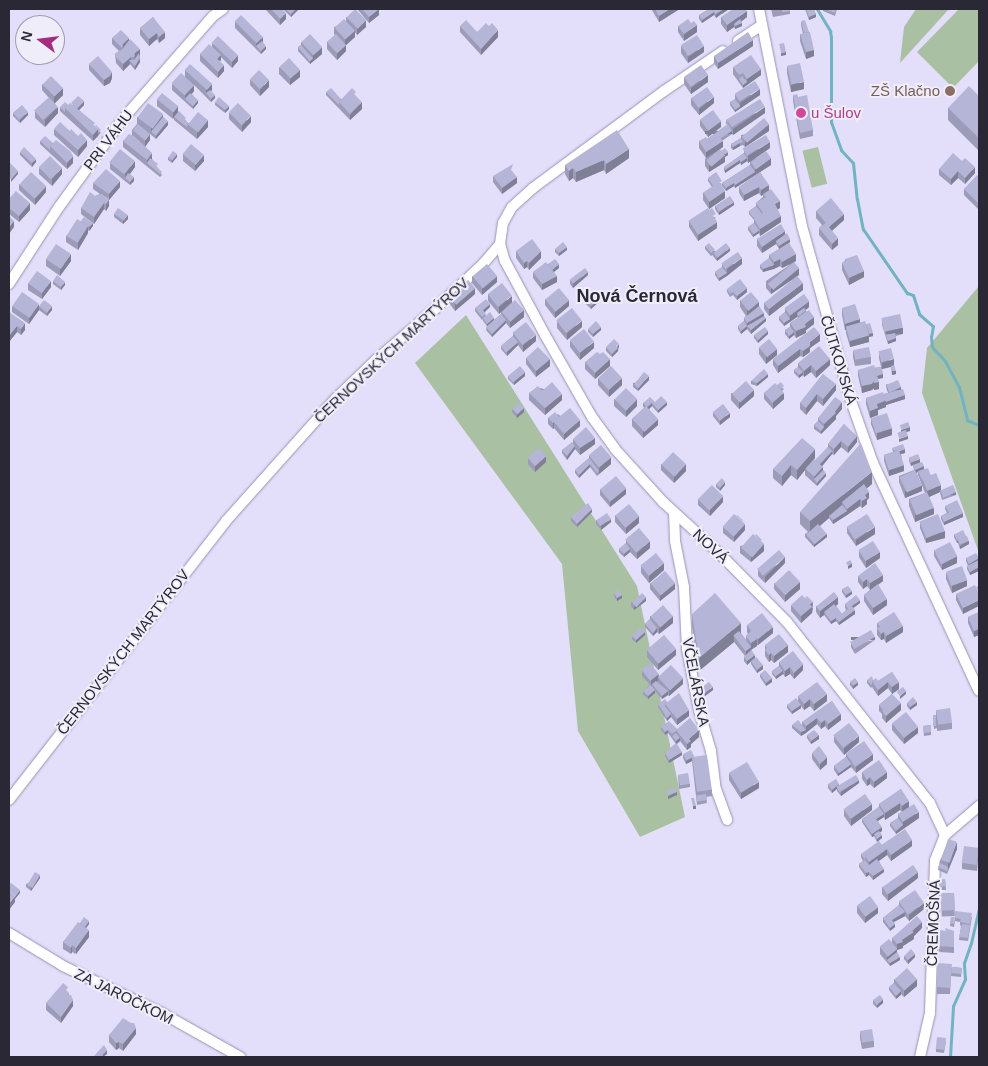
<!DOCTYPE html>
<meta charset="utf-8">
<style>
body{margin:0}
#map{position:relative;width:988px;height:1066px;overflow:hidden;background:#e3defa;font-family:Helvetica,sans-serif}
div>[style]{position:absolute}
.green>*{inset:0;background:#a9c0a3;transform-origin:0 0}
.stream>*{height:3px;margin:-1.5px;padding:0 1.5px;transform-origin:1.5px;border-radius:1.5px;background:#72b3c2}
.roads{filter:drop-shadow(0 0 1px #9992b3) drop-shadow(0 0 1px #9992b3)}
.street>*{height:10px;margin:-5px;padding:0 5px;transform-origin:5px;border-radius:5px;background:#fff}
.wall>*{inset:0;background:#9c9cb9;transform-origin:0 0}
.shaded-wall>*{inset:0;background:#7f7f96;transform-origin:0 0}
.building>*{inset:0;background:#b5b5d7;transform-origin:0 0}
.dots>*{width:14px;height:14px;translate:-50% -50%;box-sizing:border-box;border:2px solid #f0edfb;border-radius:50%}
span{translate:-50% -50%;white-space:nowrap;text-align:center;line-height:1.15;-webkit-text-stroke:4px #f0edfb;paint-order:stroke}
.education-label{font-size:15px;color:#785e54}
.right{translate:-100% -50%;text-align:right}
.hotel-label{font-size:15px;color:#b23c85}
.left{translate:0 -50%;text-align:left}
.street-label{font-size:15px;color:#2b2835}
.quarter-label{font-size:18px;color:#2b2835;font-weight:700}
.frame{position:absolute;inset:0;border:10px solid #2b2835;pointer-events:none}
.north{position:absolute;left:15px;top:15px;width:50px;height:50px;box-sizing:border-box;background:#f0edfb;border:1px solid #a19eac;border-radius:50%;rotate:285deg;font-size:14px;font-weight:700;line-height:20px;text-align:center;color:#2b2835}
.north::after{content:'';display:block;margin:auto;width:18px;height:22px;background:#a62b80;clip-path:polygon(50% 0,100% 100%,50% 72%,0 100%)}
</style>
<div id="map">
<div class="green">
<div style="clip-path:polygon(916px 9px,949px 9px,900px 63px,904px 27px)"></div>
<div style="clip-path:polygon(959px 9px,979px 9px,979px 61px,953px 88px,917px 52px)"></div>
<div style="left:818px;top:147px;width:38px;height:16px;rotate:76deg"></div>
<div style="clip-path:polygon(979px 286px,979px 553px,922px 393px,927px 348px)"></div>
<div style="clip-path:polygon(466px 315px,637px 586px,685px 817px,640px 837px,578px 731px,562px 564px,415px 363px)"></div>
</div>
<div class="stream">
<div style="left:817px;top:9px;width:26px;rotate:59deg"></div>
<div style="left:830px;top:31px;width:6px;rotate:81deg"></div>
<div style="left:831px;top:37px;width:85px;rotate:90deg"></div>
<div style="left:831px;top:122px;width:30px;rotate:70deg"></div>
<div style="left:841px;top:150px;width:18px;rotate:47deg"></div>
<div style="left:853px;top:163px;width:36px;rotate:84deg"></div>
<div style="left:857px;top:199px;width:31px;rotate:79deg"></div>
<div style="left:863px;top:229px;width:78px;rotate:55.5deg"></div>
<div style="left:907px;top:293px;width:6px;rotate:18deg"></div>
<div style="left:913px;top:295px;width:20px;rotate:72deg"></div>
<div style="left:919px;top:314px;width:18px;rotate:41deg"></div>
<div style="left:933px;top:326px;width:11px;rotate:100deg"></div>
<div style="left:931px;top:337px;width:10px;rotate:84deg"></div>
<div style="left:932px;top:347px;width:19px;rotate:47deg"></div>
<div style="left:945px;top:361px;width:30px;rotate:62deg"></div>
<div style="left:959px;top:387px;width:34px;rotate:76deg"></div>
<div style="left:967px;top:420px;width:13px;rotate:23deg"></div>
<div style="left:950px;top:1057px;width:51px;rotate:-86.6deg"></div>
<div style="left:953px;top:1006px;width:30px;rotate:-66deg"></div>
<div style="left:965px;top:979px;width:16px;rotate:-94deg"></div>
<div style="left:964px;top:963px;width:21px;rotate:-71deg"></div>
<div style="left:971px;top:943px;width:36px;rotate:-77deg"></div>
</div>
<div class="roads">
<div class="street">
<div style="left:759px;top:9px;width:221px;rotate:78.8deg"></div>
<div style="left:802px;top:226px;width:182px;rotate:74.4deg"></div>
<div style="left:851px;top:401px;width:66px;rotate:70.5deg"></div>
<div style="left:873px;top:463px;width:251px;rotate:65.1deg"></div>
<div style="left:738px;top:41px;width:29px;rotate:-34deg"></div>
<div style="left:500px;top:244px;width:18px;rotate:74deg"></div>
<div style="left:505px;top:261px;width:84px;rotate:61.6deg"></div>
<div style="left:545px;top:335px;width:95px;rotate:60.2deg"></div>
<div style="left:592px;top:417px;width:39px;rotate:54deg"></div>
<div style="left:615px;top:449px;width:72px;rotate:47.8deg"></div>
<div style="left:663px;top:502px;width:77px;rotate:42.4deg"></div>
<div style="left:720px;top:554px;width:95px;rotate:45.4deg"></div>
<div style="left:787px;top:622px;width:231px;rotate:51.7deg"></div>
<div style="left:930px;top:803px;width:35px;rotate:65deg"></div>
<div style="left:9px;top:284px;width:92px;rotate:-57deg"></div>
<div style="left:59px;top:207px;width:107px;rotate:-54.1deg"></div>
<div style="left:122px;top:120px;width:138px;rotate:-48.8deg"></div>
<div style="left:213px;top:16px;width:12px;rotate:-35deg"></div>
<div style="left:674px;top:512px;width:29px;rotate:88deg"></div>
<div style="left:675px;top:541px;width:47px;rotate:78.9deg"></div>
<div style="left:684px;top:587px;width:62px;rotate:87.2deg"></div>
<div style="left:687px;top:649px;width:62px;rotate:78.9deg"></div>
<div style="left:699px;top:710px;width:43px;rotate:73.7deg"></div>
<div style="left:711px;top:751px;width:38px;rotate:83deg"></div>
<div style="left:716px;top:789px;width:33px;rotate:70deg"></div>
<div style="left:9px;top:800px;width:353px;rotate:-52.1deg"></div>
<div style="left:226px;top:521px;width:165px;rotate:-48.2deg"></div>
<div style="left:336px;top:398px;width:57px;rotate:-43.6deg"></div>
<div style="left:377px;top:359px;width:77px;rotate:-40.8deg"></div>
<div style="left:435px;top:309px;width:64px;rotate:-43.1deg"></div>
<div style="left:482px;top:265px;width:28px;rotate:-49deg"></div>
<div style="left:500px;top:244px;width:21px;rotate:-82deg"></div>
<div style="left:503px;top:223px;width:18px;rotate:-61deg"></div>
<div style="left:512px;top:207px;width:28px;rotate:-42deg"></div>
<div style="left:533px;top:188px;width:163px;rotate:-36.5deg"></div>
<div style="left:664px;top:91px;width:71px;rotate:-34.1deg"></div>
<div style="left:9px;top:933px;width:63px;rotate:31.4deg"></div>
<div style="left:63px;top:966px;width:110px;rotate:25.4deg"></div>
<div style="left:162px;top:1013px;width:90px;rotate:29.4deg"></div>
<div style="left:920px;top:1057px;width:45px;rotate:-77.2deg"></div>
<div style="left:930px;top:1013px;width:153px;rotate:-88.1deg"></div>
<div style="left:935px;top:860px;width:27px;rotate:-68deg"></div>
<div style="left:945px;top:835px;width:45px;rotate:-40.5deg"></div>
</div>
</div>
<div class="wall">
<div style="clip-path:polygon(265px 9px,282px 9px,286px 19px,280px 25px)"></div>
<div style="clip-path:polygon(283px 9px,298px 9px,298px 10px,291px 17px)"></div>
<div style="clip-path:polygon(357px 9px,379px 9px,379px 15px,369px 23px)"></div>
<div style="clip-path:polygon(652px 9px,678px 9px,678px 10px,659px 22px,652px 10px)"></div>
<div style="clip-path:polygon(709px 9px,729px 9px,716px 18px,714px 15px,702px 23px,699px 19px,699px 15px)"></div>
<div style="clip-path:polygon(771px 9px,790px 9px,790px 14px,773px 17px)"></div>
<div style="clip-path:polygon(805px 9px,814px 9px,816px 17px,809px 20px)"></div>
<div style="clip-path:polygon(823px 9px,837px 9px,835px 16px,823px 11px)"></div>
<div style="clip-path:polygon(153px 17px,165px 38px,159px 43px,157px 39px,149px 46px,140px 35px,140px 28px)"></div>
<div style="clip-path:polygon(346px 17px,366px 27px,357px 35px,355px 32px,355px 37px,346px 45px,346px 51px,337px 60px,327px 49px,327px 42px,335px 35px,334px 34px,334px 27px,346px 22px)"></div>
<div style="clip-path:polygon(721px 17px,747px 17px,741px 22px,742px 26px,735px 29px,734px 27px,727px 32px,721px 24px)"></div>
<div style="clip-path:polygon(801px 21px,809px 32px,814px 56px,806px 59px,800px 41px,800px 34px,803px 34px,801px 25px)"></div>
<div style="clip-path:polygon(235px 22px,256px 30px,266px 49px,261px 54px,235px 28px)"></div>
<div style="clip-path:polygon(460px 26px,477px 32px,489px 26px,498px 37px,481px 55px,460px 32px)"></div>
<div style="clip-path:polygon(678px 26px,697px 32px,684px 41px,678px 32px)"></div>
<div style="clip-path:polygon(112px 38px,129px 41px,140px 55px,140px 62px,135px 70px,130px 64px,123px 71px,116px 63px,115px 54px,119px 51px,112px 44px)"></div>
<div style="clip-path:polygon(301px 42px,322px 54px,310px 64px,298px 51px,298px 47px,301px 45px)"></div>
<div style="clip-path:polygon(212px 43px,238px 61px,232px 68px,221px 57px,220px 62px,224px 71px,218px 78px,200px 61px,200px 54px,212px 47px)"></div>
<div style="clip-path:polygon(681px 46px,704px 52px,688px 63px,681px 53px)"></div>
<div style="clip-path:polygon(753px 46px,718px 69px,714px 63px,714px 56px)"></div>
<div style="clip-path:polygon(89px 64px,112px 78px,110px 83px,104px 86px,89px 70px)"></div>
<div style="clip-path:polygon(787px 66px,804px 89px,791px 92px,787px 73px)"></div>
<div style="clip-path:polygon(279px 67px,300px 77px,290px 85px,279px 74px)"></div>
<div style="clip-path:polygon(733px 67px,761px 75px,743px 88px,733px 74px)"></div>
<div style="clip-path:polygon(185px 70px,212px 90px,211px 91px,215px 98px,211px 102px,194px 85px,194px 91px,192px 94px,198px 103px,193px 109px,172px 90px,172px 84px,185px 77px)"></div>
<div style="clip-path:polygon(684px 78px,708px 82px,691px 94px,684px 84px)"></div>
<div style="clip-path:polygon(250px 79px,269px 87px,260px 96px,250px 85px)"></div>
<div style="clip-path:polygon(42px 84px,63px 95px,55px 103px,58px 113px,45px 127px,35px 118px,35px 111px,49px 98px,42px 90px)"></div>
<div style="clip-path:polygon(326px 92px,341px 99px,356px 97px,362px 109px,350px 120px,326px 95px)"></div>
<div style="clip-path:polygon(735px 95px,760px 95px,735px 112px,730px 105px,730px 102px,735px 99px)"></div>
<div style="clip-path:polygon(793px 95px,798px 97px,813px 130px,813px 136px,800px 139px,793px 101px)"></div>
<div style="clip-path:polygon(979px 96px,979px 151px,948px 120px,948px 108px)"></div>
<div style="clip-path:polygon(691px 98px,714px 103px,699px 115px,691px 105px)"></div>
<div style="clip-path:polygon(157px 99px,178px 112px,188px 123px,208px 127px,197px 139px,174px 120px,174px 117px,173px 119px,157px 106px)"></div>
<div style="clip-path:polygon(215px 102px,229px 109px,225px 113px,215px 105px)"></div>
<div style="clip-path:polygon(68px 105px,84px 105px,79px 110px,101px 133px,93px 141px,60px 111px,60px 107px)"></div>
<div style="clip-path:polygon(13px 113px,28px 115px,20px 123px,13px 116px)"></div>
<div style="clip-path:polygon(229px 113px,251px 122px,242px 132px,229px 119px)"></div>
<div style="clip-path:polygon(765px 113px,733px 135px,732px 134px,722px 141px,723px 147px,720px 149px,721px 151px,728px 155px,725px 157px,725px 162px,709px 172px,705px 166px,705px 159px,706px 158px,699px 148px,699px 141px,707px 139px,727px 125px,726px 123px,726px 120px,738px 114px)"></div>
<div style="clip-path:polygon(137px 117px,163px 117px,168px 125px,156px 139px,150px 134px,150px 140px,145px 146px,152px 159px,162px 175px,160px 177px,123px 147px,123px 141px,132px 135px,132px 130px,137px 124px)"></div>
<div style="clip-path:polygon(700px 120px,721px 127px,708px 137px,700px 126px)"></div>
<div style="clip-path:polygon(54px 129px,87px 146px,78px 157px,54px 135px)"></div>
<div style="clip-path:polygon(769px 131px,745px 147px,743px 145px,740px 146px,733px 150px,731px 148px,731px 144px,741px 138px,741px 135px)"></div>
<div style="clip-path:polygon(40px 141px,53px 143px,73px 163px,67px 169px,40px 144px)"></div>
<div style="clip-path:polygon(770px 148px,756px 158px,771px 165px,735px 188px,734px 186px,726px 191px,722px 186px,722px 183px,750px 165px,750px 162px,748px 163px,747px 161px,741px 165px,740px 163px,725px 173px,724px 170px,724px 167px,744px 153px,744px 150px)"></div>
<div style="clip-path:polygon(20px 152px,36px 162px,32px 167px,20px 155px)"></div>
<div style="clip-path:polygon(183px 154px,204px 161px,195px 171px,183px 161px)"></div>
<div style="clip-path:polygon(168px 157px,177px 157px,172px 163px,168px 160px)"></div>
<div style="clip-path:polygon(629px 158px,606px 174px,604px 170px,576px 182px,573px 178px,569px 181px,565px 174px,565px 165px)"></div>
<div style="clip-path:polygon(962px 161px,975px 173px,965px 184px,958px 178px,951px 185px,939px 175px,939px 169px)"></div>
<div style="clip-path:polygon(110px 163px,135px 167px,130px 174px,134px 181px,130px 185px,110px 169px)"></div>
<div style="clip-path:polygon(39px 168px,62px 174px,52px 186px,39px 174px)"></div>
<div style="clip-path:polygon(512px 171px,517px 183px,502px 194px,493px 182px,493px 176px)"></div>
<div style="clip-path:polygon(760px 172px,769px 191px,780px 208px,777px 209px,781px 222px,760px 236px,759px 233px,753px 237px,748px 230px,748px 227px,754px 223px,754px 220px,749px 214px,749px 211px,756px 206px,756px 203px,763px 197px,763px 194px,761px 196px,759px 193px,744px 201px,739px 193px,739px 187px)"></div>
<div style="clip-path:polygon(708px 178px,722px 184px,721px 185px,725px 198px,709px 209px,703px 200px,703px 193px,712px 187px,708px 181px)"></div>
<div style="clip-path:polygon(979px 178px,979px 210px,964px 195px,964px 189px)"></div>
<div style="clip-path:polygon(93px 183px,120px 187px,109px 200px,109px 206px,106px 211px,104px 209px,94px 224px,81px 214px,81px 208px,95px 196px,100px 194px,93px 189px)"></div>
<div style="clip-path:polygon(19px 184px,46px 192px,35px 205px,19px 190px)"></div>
<div style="clip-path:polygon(9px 199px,30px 210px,19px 222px,9px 214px)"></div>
<div style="clip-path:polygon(734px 205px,719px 215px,715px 209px,715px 206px)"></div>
<div style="clip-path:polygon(816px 211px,844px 220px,832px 231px,838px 245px,832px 250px,819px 235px,819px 228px,822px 225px,816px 218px)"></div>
<div style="clip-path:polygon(114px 214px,128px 219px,123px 224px,114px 217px)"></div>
<div style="clip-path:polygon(716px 217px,715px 218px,717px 228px,698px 241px,689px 227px,689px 221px)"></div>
<div style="clip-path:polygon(81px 221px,93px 226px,89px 231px,88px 230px,88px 233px,78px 250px,66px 242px,66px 236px)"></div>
<div style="clip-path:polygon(785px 234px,790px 242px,789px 243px,796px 261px,794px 262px,799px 275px,771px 294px,766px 288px,766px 281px,791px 264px,782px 268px,780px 266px,763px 272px,760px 268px,760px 265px,769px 258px,769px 255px,779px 249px,776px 244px,762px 253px,757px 246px,757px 239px)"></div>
<div style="clip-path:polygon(705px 246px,715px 251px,730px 251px,717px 261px,713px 256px,713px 255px,711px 256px,705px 249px)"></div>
<div style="clip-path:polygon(555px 249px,567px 250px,559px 256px,555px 252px)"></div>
<div style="clip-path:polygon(516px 251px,541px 258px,529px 270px,527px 267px,524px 269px,516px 258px)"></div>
<div style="clip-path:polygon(46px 259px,71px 261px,60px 276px,46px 266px)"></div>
<div style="clip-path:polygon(845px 259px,864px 277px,849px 285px,842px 270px,842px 263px,845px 261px)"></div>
<div style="clip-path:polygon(548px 264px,559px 268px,554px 272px,557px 282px,542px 290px,533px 278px,533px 272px)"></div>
<div style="clip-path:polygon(722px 264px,742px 264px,719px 281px,715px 275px,715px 272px,722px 267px)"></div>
<div style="clip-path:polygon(588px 275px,573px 288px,570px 284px,570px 280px)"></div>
<div style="clip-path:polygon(472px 276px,497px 282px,482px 295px,472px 283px)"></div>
<div style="clip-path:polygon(53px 281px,65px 285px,61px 290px,53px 284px)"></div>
<div style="clip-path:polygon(28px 283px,51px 287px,42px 299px,28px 290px)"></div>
<div style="clip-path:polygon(727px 289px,747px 292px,737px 300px,733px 295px,730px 297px,727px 292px)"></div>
<div style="clip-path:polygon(803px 290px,769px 316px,764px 309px,764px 303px)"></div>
<div style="clip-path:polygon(475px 294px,455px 311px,449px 303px,449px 296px)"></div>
<div style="clip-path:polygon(488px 294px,512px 302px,524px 317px,510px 328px,506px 323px,492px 337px,486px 330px,487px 326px,483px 321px,483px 319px,482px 320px,475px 311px,475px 308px,490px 307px,484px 312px,486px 316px,494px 320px,501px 314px,501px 312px,499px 314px,488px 301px)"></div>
<div style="clip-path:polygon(545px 299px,569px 306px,555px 318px,545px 305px)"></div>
<div style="clip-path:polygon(585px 299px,602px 299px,591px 309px,585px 303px)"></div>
<div style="clip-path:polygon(740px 300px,759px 306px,764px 316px,766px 321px,751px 334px,747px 329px,741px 334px,738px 329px,738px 326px,744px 321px,744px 318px,746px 316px,740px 307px)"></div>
<div style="clip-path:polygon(12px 306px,39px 310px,29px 324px,12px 312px)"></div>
<div style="clip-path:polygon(39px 306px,52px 310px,47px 316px,39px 310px)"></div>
<div style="clip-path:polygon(809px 307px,806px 310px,806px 311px,814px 324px,796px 338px,794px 335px,789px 339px,785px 334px,785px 330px,790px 327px,790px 323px,798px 318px,797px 317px,784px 326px,779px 320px,779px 317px,785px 312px,785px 309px)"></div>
<div style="clip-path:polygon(842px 308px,860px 323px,866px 324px,873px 336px,869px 337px,869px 342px,850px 347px,846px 333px,846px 330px,845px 330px,842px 315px)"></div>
<div style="clip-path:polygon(9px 312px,25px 330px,21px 335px,17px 332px,9px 342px)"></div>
<div style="clip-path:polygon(882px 319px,903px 334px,896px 336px,896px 341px,888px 344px,882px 325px)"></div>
<div style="clip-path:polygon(557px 321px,582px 327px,567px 340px,557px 328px)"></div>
<div style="clip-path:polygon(588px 329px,601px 330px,593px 337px,588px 332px)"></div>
<div style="clip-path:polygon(513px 333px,536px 341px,523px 352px,518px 345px,507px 356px,501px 349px,501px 346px,513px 336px)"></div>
<div style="clip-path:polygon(768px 334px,758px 343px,754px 338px,754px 335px)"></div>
<div style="clip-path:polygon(570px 341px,594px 348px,580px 360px,570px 347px)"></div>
<div style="clip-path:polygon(820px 341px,810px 348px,810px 352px,803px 357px,800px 356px,778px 373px,773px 365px,773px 359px)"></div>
<div style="clip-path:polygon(606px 347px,619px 347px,618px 351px,612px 357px,606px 351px)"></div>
<div style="clip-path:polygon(759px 348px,777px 355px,766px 364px,759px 354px)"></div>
<div style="clip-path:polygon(853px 351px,871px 357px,871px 364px,855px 366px,853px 357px)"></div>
<div style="clip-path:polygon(879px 352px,894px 365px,896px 374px,892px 375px,891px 367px,882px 369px,883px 378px,878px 379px,879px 389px,874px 390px,874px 388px,872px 390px,862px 393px,858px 376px,858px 370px,881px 367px,879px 358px)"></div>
<div style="clip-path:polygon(526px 358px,550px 366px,536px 377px,526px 364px)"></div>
<div style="clip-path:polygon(585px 362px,610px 366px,595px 379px,585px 369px)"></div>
<div style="clip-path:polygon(798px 363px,830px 365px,816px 378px,811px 372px,804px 377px,803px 375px,799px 378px,794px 373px,794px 370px,798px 367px)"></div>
<div style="clip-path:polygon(823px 374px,836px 390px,823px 406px,817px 401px,806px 415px,800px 409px,800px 403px)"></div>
<div style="clip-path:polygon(508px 376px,525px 376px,514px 385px,508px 379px)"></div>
<div style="clip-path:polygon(768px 377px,757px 386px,751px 384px,751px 381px)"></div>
<div style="clip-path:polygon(598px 378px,622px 385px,609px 397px,598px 385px)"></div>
<div style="clip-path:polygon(649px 380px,638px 391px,633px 387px,633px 383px)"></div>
<div style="clip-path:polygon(886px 384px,901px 389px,905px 399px,886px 405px,886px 407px,878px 410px,878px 415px,870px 418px,866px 404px,866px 398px,888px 393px,886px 387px)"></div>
<div style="clip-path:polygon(777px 385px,784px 389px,782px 391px,784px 399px,773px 409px,764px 399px,764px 393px)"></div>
<div style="clip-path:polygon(540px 388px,544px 389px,562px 400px,545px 415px,529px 400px,529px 393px)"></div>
<div style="clip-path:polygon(731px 393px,754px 396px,739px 409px,731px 400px)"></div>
<div style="clip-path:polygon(614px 399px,637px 406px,626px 417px,614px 406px)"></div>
<div style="clip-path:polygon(655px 402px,667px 405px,658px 413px,652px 406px,649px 409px,658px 425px,643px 438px,632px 426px,632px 419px,644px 408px,643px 406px,643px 403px)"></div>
<div style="clip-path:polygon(512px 409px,524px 412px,517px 418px,512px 412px)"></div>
<div style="clip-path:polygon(842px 409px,836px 416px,836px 419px,821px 434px,814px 429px,814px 425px,818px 421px,818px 418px)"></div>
<div style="clip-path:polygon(713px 413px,730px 417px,720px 425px,713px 416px)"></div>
<div style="clip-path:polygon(557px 414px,580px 426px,564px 440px,554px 428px,553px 429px,548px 424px,548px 418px)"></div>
<div style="clip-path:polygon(871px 418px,892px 435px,877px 440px,871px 424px)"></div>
<div style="clip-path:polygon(844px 424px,857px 442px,848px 453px,841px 447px,834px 455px,832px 454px,822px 466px,823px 470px,826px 476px,817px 486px,805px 475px,805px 469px,797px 480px,791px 475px,782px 486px,773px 478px,773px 469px,815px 458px,811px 463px,816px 460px,828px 447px,828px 444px)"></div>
<div style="clip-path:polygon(573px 439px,595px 444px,580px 455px,575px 449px,567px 460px,562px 453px,562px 450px,573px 443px)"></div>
<div style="clip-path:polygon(892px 448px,905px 453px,901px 454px,904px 471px,889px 476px,884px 461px,884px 455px,893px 452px)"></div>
<div style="clip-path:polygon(589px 455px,611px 464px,597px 476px,590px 467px,579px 478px,575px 473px,575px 470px,589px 458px)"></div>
<div style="clip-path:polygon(528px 458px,546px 462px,535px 472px,528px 464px)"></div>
<div style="clip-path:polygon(909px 458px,920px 462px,924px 469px,931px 476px,941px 490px,956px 495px,942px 500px,940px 492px,929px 497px,934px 514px,915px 522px,909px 506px,909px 499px,925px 493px,918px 475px,918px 472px,917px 473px,922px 491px,905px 498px,899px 482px,899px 476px,914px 470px,913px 465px,911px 466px,909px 461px)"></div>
<div style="clip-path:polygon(661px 464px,686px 471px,674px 483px,661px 470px)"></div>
<div style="clip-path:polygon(716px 484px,725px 485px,720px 491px,716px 487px)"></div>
<div style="clip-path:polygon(872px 484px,867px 488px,869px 498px,867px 500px,867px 504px,862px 508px,860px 506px,847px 515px,833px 524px,829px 518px,820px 526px,827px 537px,814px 547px,805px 537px,805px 534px,808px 532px,800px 524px,800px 512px)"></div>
<div style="clip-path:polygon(600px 489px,626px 494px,610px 507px,600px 495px)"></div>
<div style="clip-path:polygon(698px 499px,723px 502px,710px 516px,698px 505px)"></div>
<div style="clip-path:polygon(945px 506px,963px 517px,944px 525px,941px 519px,941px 516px,947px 513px,945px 509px)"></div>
<div style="clip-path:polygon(592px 512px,577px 527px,571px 521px,571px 517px)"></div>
<div style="clip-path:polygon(615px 515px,639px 523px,626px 534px,615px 522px)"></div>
<div style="clip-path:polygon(596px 520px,611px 522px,601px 530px,596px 524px)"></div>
<div style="clip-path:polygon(920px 522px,945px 538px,926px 543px,920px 528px)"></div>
<div style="clip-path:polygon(723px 527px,745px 530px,734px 542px,723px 533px)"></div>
<div style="clip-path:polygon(847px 527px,875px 534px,856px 546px,847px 533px)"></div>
<div style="clip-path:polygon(954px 534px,966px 537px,969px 544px,960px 549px,958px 543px,957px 543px,954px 537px)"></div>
<div style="clip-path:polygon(626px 540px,650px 548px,637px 559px,630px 552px,624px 557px,619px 552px,619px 549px,626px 543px)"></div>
<div style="clip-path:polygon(762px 542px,764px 551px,751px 562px,740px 553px,740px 546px)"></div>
<div style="clip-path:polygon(934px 550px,957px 563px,942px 570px,934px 556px)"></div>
<div style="clip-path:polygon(859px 551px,880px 558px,866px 568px,859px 557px)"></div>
<div style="clip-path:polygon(966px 558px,979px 558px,979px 571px,970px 575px,967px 569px,967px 566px,968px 566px,966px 561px)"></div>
<div style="clip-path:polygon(785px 563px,765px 583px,758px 576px,758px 570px)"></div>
<div style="clip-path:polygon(641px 566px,664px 570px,649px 583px,641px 573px)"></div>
<div style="clip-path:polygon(946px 573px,967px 586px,952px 593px,946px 579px)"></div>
<div style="clip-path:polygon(858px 576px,883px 581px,878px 585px,887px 605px,873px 615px,864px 601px,864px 595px,870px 590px,867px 586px,863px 589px,858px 582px)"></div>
<div style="clip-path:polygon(650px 583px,675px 589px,660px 601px,650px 589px)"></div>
<div style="clip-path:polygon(774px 583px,800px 589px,785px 602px,774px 589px)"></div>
<div style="clip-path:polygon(976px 587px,963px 614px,956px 600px,956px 594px)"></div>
<div style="clip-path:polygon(842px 589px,852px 594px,846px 598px,842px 592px)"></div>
<div style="clip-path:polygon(614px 593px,622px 598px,617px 601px,614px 596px)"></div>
<div style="clip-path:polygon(646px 601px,634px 610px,631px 606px,631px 602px)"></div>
<div style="clip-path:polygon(860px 603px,853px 608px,855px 614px,839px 625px,836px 621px,831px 624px,824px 615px,820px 618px,816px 612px,816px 606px,838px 604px,836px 606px,842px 614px,846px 610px,845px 607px,845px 604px)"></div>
<div style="clip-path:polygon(791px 605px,813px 608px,812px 613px,801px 623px,791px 611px)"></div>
<div style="clip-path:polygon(979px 612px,979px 635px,974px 637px,968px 623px,968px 617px)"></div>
<div style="clip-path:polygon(692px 614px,741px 633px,746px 640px,746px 636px,748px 634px,747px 632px,747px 625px,773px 633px,758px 645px,757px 645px,757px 646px,751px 649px,755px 658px,763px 669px,757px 673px,751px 664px,751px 661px,747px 665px,744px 661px,744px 657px,745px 656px,734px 642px,699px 671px,692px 626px)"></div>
<div style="clip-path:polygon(650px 616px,673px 623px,659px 634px,657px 632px,653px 636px,645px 627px,645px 624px,650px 619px)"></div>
<div style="clip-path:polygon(877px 623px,903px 632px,886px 643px,884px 639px,881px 640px,877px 635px)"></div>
<div style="clip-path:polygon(645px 635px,636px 643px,632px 639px,632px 636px)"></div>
<div style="clip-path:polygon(875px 640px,855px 654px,851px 647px,851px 644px)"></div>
<div style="clip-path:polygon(765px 645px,788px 652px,774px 663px,771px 660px,769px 662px,765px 656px)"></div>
<div style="clip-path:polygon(647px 650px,676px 655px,658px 670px,647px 657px)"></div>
<div style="clip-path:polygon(779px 662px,803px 670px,794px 679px,790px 674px,785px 677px,783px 674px,776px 679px,772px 674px,772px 671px,779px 666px)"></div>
<div style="clip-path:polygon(642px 670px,659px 676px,683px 684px,669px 696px,668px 695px,662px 699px,655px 691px,655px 693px,648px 699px,643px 694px,643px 691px,650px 685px,642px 676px)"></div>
<div style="clip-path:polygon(892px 672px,899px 689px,892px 694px,901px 710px,886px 723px,882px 718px,882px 714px,879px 711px,879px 705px,892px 694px,888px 688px,878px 696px,872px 687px,871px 688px,867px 683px,867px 680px,873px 680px,878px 681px)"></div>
<div style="clip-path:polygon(760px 674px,772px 682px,766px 686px,760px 677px)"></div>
<div style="clip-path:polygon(850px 682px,858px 685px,853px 689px,850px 685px)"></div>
<div style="clip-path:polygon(701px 688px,713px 690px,705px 696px,701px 691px)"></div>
<div style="clip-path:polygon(798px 696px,827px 701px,814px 711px,810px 706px,804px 710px,801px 706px,801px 708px,792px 714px,787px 708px,787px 705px,798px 701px)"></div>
<div style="clip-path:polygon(832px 701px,841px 720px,828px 730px,825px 726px,821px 729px,817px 724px,801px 736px,792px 728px,792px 725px,802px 725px,802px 722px)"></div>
<div style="clip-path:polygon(667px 702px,689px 716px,677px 725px,671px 717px,667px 721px,658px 707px,658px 704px)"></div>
<div style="clip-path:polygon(907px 703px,917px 705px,910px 710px,907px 706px)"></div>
<div style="clip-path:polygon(936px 710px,952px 723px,952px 729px,937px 731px,937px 728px,934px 729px,933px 715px,936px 715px)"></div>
<div style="clip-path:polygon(892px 724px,918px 733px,904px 744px,892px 730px)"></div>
<div style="clip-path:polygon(931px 725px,931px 735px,924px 736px,923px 726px)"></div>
<div style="clip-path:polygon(661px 727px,677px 729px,699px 737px,691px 744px,691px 747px,687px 750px,680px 741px,677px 744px,682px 755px,669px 763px,665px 756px,665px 753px,676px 744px,668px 733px,665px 735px,661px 730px)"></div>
<div style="clip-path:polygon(807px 735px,819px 739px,811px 744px,807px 738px)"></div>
<div style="clip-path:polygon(834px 736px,859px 742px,844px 755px,834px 742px)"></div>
<div style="clip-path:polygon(812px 753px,827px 764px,820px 770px,812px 759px)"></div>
<div style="clip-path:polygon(846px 754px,873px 760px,856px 773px,851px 767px,838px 776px,834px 770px,834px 766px,846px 757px)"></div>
<div style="clip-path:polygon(683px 755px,694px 757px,712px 790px,712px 796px,706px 797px,707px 803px,697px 805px,692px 761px,686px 764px,683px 758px)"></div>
<div style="clip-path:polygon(862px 772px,887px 778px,874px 788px,870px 784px,867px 786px,862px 779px)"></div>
<div style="clip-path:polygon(729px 773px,759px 788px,741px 799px,729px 780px)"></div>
<div style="clip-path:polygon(678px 775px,690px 784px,690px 787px,679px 789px)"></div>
<div style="clip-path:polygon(859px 783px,841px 796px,837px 791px,837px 789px,832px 793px,828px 788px,828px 784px,839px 787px)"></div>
<div style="clip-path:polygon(901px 789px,909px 807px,919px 818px,896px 834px,890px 826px,890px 823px,898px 818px,898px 814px,902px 812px,900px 810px,885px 820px,884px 817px,878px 821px,882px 831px,880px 832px,882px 838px,877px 842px,874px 836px,872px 837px,862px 822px,862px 819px,879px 807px,879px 804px)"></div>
<div style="clip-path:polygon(844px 810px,872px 810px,851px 826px,844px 816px)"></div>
<div style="clip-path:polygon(882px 845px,912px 846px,891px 861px,887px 855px,879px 861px,884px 872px,873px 880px,869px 875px,866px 877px,859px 867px,859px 864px,863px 861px,861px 857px,861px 854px)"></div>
<div style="clip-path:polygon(979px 848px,977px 871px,962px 869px,962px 863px)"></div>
<div style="clip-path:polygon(957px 849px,947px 874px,938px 870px,940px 860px)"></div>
<div style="clip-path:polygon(40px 878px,31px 891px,26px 887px,26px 884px)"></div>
<div style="clip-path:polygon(918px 878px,888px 901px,882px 894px,882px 887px)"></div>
<div style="clip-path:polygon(945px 879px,946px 890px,940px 890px,940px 883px)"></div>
<div style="left:954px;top:893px;width:23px;height:13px;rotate:88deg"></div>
<div style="clip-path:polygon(899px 902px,924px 909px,909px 921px,905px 916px,894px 922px,895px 927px,890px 931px,883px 922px,883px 918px,899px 905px)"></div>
<div style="clip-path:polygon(857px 906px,878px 913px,865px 923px,857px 913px)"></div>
<div style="clip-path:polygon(951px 917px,955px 921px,954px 927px,950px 926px)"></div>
<div style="clip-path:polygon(972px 917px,968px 941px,959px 940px,961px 926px,960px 925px,960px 922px,955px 921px,955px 918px)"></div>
<div style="clip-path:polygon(80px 923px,89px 924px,86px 928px,89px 937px,76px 954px,72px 952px,71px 954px,63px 949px,63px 942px)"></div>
<div style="clip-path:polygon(922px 928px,914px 936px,914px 939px,903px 946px,903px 948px,897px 950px,897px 952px,900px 960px,890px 966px,880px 954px,880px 947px,892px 943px,892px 938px)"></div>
<div style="clip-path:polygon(954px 931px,954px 953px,939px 952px,939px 946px)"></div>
<div style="clip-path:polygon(904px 956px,915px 957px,908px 964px,904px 959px)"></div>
<div style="clip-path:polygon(952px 967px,962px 968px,961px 977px,951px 976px,950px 994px,937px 994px,937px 987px)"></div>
<div style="clip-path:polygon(894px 979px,917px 986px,904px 997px,901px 994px,896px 999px,889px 990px,889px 987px,894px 983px)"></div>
<div style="clip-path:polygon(68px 992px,73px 1006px,61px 1023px,46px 1010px,46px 1003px)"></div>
<div style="clip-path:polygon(873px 1000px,883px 1003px,877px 1008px,873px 1004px)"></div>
<div style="clip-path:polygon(131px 1023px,136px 1034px,123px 1051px,119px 1048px,116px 1050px,109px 1042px,109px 1035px)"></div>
<div style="clip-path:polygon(860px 1031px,874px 1041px,874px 1047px,862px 1049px,860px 1038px)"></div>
<div style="clip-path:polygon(946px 1041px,944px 1053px,936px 1052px,936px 1049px)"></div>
</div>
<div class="shaded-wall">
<div style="clip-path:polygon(296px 9px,298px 9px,298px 10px,291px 17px,291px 14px)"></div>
<div style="clip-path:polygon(379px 9px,379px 15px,369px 23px,369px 17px)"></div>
<div style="clip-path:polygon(670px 9px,678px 9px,678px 10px,659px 22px,659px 16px)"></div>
<div style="clip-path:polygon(722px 9px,729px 9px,722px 14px)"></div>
<div style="clip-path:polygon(722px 10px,722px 13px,716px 18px,716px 14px)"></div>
<div style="clip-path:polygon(747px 11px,747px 17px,735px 26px,734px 24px,734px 27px,727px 32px,727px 25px)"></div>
<div style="clip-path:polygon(714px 12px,714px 15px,702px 23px,702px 20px)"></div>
<div style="clip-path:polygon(286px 13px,286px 19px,280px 25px,280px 19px)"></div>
<div style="clip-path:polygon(816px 14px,816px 17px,809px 20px,809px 17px)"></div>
<div style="clip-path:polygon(366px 20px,366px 27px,357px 35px,357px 29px)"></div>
<div style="clip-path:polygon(742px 23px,742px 26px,735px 29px,735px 26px)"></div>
<div style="clip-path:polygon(697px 25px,697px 32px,684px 41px,684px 34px)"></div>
<div style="clip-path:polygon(498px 30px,498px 37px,481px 55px,481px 49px)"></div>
<div style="clip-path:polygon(355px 31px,355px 37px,345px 46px,345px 39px)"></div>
<div style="clip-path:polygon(165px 32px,165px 38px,159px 43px,159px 37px)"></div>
<div style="clip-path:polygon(157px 33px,157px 39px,149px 46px,149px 39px)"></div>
<div style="clip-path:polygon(263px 37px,263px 43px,256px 46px,256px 43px)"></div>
<div style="clip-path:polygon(129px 38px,129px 44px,122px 54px,123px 44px)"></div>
<div style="clip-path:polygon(753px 40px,753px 46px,718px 69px,718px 63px)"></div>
<div style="clip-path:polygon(346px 45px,346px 51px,337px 60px,337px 53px)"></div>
<div style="clip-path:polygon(266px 46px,266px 49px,261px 54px,261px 51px)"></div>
<div style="clip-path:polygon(704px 46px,704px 52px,688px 63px,688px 57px)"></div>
<div style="clip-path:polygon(322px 47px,322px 54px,310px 64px,310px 61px,313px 59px,313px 55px)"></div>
<div style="clip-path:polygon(140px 49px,140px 55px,135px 60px,134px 64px,135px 53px)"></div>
<div style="clip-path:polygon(814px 50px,814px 56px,806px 59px,806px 52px)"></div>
<div style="clip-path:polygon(786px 52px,786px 55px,781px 56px,781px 53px)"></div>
<div style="clip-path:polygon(221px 55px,221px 61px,217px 59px)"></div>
<div style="clip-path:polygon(238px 55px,238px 61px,232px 68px,232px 61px)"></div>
<div style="clip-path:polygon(131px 57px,131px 61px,129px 60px,130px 64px,123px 71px,123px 64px)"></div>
<div style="clip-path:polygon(140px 58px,140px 62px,135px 70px,135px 66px)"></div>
<div style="clip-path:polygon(224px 65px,224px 71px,218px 78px,218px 72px)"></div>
<div style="clip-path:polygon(761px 69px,761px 75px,743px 88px,743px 85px,747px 82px,747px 79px)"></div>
<div style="clip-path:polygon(300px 70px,300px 77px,290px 85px,290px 79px)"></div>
<div style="clip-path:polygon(112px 72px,112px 78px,110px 83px,104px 86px,104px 80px)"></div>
<div style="clip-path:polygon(708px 75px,708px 82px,691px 94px,691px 88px)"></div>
<div style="clip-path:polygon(269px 80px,269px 87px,260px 96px,260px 90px)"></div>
<div style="clip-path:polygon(804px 82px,804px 89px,791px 92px,791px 85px)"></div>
<div style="clip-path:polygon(212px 84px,212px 90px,208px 95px,206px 93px,206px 97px,206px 90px)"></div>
<div style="clip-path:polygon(194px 85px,194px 91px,186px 100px,185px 99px,185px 95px)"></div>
<div style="clip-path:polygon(63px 88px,63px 95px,54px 104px,54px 97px)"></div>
<div style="clip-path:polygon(760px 89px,760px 95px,735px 112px,735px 109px,740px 106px,740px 103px)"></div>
<div style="clip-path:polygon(215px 95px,215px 98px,211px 102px,211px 99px)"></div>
<div style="clip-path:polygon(714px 97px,714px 103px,699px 115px,699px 109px)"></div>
<div style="clip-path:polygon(198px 100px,198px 103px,193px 109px,193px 106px)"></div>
<div style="clip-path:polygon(84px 101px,84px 105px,76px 113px,76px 110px)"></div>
<div style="clip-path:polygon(362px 102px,362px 109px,350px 120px,350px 114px)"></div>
<div style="clip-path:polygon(178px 106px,178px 112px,173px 119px,173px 112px)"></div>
<div style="clip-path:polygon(229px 106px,229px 109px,225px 113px,225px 110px)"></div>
<div style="clip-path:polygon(58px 107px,58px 113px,45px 127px,45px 120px)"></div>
<div style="clip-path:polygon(765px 107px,765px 113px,733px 135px,733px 129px)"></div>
<div style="clip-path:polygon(28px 112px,28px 115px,20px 123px,20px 120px)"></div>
<div style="clip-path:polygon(163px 114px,163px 121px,151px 132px,151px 129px)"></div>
<div style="clip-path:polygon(251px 116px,251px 122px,242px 132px,242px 126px)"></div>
<div style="clip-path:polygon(208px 120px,208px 127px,197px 139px,197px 132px)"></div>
<div style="clip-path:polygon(168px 121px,168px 125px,156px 139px,156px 136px)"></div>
<div style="clip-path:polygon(721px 121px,721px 127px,708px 137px,708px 130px)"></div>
<div style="clip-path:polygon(769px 124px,769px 131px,745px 147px,745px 141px)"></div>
<div style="clip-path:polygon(98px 129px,98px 136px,93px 141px,93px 135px)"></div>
<div style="left:732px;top:131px;width:3px;height:27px;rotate:90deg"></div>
<div style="clip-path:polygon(150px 134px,150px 140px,145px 147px,145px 141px)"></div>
<div style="clip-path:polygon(87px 140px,87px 146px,78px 157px,78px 150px)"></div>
<div style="clip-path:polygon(723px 141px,723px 147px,706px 158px,706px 152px)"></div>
<div style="clip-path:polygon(770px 142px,770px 148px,748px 163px,748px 156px)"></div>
<div style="clip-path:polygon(740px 143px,740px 146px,733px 150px,733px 147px)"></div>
<div style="clip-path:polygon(629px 149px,629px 158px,606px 174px,606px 164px)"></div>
<div style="clip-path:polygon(728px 152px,728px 155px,725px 157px,725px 162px,709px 172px,709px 166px)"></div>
<div style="clip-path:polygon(152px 153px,152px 159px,147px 163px,147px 160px)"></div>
<div style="clip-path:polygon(177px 154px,177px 157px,172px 163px,172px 160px)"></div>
<div style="clip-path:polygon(204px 155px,204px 161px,195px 171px,195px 165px)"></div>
<div style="clip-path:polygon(73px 156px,73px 163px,67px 169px,67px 163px)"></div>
<div style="clip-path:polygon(747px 158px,747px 161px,741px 165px,741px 162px)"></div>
<div style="clip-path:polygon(771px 158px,771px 165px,735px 188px,735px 185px,755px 172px,755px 169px)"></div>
<div style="clip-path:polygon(36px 159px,36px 162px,32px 167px,32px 163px)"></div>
<div style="clip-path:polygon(604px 160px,604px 170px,576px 182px,576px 172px)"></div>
<div style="clip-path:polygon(740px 160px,740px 163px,725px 173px,725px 170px)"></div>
<div style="clip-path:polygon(135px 161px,135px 167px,126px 179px,125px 178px,125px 181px,125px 174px)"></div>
<div style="clip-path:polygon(975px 167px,975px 173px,965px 184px,965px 178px)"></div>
<div style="clip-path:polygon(62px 168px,62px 174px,52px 186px,52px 179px)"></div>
<div style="clip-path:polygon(573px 168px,573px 178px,569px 181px,569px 171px)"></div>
<div style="clip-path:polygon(18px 171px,18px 174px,11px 182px,11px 179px)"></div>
<div style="clip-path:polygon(958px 171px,958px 178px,951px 185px,951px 179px)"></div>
<div style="clip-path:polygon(134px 177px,134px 181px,130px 185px,130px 182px)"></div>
<div style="clip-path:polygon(517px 177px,517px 183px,502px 194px,502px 188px)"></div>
<div style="clip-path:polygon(120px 181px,120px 187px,109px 200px,109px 206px,106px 211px,106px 204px,109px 201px,109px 194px)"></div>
<div style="clip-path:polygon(734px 183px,734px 186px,726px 191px,726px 188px)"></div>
<div style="clip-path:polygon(769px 185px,769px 191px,761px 196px,761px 190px)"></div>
<div style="clip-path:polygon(46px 186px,46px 192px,35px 205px,35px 198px)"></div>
<div style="clip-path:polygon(759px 187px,759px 193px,744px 201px,744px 195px)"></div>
<div style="clip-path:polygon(725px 191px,725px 198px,709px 209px,709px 202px)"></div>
<div style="clip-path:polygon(780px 201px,780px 208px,775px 211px,775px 204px)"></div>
<div style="clip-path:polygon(734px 202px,734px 205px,719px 215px,719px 212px)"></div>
<div style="clip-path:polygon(30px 203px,30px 210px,19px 222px,19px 216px)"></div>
<div style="clip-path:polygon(104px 203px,104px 209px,94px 224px,94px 217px)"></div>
<div style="clip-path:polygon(844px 214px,844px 220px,829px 233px,829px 227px)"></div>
<div style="clip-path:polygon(128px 215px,128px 219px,123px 224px,123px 221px)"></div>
<div style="clip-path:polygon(781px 216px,781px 222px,760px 236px,760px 229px)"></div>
<div style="clip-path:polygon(14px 221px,14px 227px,9px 234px,9px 227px)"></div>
<div style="clip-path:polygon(717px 222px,717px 228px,698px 241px,698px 235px)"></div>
<div style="clip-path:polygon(93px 223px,93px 226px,89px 231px,89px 227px)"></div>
<div style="clip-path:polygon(88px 226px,88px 233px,78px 250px,78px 243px)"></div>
<div style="clip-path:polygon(759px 230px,759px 233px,753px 237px,753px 234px)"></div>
<div style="clip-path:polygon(785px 231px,785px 237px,776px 241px,776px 244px,762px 253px,762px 247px)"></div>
<div style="clip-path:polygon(838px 238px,838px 245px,832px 250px,832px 244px)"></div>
<div style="clip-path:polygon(790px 239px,790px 242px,779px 249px,779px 246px)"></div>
<div style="clip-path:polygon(567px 247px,567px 250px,559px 256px,559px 253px)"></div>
<div style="clip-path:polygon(730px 248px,730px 251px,717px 261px,717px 258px)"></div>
<div style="clip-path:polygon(541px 251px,541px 258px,529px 270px,529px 263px)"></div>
<div style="clip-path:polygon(71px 254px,71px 261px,60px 276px,60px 269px)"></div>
<div style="clip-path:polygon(796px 254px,796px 261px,782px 268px,782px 262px)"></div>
<div style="clip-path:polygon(742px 258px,742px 264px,727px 276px,727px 269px)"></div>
<div style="clip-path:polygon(780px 259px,780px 266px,774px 269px,774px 262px)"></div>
<div style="clip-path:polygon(527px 261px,527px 267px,524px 269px,524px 263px)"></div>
<div style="clip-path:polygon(559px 264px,559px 268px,551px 274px,551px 271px)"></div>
<div style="clip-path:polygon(774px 265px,774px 269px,763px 272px,763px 269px)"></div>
<div style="clip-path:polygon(799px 268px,799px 275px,771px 294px,771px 287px)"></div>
<div style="clip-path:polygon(864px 271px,864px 277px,849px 285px,849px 278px)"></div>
<div style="clip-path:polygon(588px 272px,588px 275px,573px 288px,573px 284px)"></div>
<div style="clip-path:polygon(727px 273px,727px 276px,719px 281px,719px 278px)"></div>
<div style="clip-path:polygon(497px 276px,497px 282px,482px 295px,482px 288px)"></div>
<div style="clip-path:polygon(557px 276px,557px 282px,542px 290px,542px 284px)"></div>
<div style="clip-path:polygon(51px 281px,51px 287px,42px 299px,42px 293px)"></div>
<div style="clip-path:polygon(65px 282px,65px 285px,61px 290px,61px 287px)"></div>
<div style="clip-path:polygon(803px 283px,803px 290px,769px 316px,769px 309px)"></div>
<div style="clip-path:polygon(475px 288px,475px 294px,455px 311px,455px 304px)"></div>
<div style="clip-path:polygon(747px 288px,747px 292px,737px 300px,737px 296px)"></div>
<div style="clip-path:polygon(512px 296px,512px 302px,499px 314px,499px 307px)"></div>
<div style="clip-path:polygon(602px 296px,602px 299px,591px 309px,591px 306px)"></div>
<div style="clip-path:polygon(569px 300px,569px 306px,555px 318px,555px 311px)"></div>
<div style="clip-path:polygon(809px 301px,809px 307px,799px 315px,797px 313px,797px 317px,790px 322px,790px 316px)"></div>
<div style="clip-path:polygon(759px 302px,759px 308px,747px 317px,747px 310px)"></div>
<div style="clip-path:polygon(39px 304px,39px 310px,29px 324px,29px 318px)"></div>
<div style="clip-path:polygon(490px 304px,490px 307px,483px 314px,483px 310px)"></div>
<div style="clip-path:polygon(52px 306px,52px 310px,47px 316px,47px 313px)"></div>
<div style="clip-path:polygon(524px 310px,524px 317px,510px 328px,510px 322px)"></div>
<div style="clip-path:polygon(764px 313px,764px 319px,747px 326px,747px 329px,741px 334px,741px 331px,747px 326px,747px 323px)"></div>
<div style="clip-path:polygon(814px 317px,814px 324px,806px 330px,806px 333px,796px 338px,796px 331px)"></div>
<div style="clip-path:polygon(494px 318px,494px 321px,487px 327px,487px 324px)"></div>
<div style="clip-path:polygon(766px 318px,766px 321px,751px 334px,751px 330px)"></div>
<div style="clip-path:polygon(790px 319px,790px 322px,784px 326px,784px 323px)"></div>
<div style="clip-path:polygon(860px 319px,860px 326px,846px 326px,846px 330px,845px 330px,845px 324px)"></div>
<div style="clip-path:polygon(506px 320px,506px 323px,492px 337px,492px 334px)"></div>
<div style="clip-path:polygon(582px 321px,582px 327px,567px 340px,567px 333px)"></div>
<div style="clip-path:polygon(25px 323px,25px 330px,21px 335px,21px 329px)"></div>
<div style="clip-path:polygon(17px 326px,17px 332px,9px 342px,9px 336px)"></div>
<div style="clip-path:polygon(601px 327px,601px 330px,593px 337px,593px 334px)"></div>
<div style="left:903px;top:328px;width:6px;height:17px;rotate:90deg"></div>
<div style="clip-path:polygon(768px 331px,768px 334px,758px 343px,758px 340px)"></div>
<div style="clip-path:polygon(794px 332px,794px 335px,789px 339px,789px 336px)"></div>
<div style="clip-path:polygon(873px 333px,873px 336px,869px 337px,869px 342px,850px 347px,850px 340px)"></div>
<div style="clip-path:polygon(820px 334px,820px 341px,810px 348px,810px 352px,803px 357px,803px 351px,810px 342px)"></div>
<div style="clip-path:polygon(536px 335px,536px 341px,523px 352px,523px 345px)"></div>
<div style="clip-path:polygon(896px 338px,896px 341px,888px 344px,888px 341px)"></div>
<div style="clip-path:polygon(518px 342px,518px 345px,507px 356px,507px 352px)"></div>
<div style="clip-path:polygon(594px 342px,594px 348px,580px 360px,580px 353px)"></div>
<div style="clip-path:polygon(619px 344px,619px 347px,617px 349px,618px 348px,618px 351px,612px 357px,612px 354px)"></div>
<div style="clip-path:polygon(777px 349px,777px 355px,766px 364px,766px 357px)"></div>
<div style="clip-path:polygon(800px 349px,800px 356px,778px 373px,778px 366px)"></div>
<div style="clip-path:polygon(550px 359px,550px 366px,536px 377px,536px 371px)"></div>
<div style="clip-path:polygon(610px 359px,610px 366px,595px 379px,595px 373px)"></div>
<div style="clip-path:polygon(830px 359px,830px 365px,816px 378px,816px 371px)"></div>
<div style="clip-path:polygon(894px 359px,894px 366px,882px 369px,882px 363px)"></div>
<div style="clip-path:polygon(811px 365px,811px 372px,804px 377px,804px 371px)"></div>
<div style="clip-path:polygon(892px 371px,896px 371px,896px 374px,892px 375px)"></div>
<div style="clip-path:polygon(525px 372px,525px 376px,514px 385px,514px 382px)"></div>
<div style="clip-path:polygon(803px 372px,803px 375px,799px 378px,799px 375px)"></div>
<div style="clip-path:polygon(768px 374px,768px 377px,757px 386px,757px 383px)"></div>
<div style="clip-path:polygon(883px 374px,883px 378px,876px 379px,876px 376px)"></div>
<div style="clip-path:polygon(649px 376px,649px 380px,638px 391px,638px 388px)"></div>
<div style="clip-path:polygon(622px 378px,622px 385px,609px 397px,609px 390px)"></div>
<div style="clip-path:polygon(874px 381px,874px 388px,872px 390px,862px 393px,862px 386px)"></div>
<div style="clip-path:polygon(879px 382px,879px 389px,874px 390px,874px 383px)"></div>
<div style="clip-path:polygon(836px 384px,836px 390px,823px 406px,823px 399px)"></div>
<div style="left:901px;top:387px;width:3px;height:14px;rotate:90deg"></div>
<div style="clip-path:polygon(754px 390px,754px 396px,739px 409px,739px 402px)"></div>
<div style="clip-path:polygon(784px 393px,784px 399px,773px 409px,773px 402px)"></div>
<div style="clip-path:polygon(562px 394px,562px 400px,545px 415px,545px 408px)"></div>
<div style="clip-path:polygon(817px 394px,817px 401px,806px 415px,806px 408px)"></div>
<div style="clip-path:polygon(905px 395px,905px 399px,886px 405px,886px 407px,878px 410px,878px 415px,870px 418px,870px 411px,877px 404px)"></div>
<div style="clip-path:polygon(637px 399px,637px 406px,626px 417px,626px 411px)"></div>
<div style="clip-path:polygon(667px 402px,667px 405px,658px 413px,658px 410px)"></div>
<div style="clip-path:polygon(842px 402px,842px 409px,836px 416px,836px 419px,821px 434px,821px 431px,824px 427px,824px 424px)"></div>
<div style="clip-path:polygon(652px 403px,652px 406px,647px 411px,647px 408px)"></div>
<div style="clip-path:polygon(524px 408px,524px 412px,517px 418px,517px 414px)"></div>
<div style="clip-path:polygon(730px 413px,730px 417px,720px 425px,720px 421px)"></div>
<div style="clip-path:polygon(658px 419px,658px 425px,643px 438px,643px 431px)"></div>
<div style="clip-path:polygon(580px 420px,580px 426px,564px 440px,564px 434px)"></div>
<div style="clip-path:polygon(554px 422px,554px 428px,553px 429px,553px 423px)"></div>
<div style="clip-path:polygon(910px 427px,910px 431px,901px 434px,901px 430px)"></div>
<div style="clip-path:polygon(892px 428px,892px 435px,877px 440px,877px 433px)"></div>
<div style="clip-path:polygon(857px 436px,857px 442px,848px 453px,848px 447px)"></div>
<div style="clip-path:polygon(908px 436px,908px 439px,899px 442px,899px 439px)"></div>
<div style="clip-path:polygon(595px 438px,595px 444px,580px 455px,580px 448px)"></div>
<div style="clip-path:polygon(841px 441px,841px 447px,834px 455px,834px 449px)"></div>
<div style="clip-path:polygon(575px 446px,575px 449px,567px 460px,567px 456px)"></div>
<div style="clip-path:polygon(815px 449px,815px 458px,797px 480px,797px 470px)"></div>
<div style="clip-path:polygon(905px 449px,905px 453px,894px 456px,894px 453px)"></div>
<div style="clip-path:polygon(832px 451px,832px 454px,819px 470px,819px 466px)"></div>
<div style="clip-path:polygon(546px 456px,546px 462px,535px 472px,535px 466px)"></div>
<div style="clip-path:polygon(611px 457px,611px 464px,599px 474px,599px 468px)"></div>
<div style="clip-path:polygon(920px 459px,920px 462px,911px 466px,911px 463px)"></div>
<div style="clip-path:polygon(590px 464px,590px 467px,579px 478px,579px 475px)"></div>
<div style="clip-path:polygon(686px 464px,686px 471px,674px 483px,674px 476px)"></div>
<div style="clip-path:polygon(791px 465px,791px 475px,782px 486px,782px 476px)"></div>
<div style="clip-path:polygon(904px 465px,904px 471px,889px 476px,889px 470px)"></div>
<div style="clip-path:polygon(924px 466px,924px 469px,915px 473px,915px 470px)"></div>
<div style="clip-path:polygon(823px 467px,823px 473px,814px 479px,814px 476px)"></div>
<div style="clip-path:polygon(872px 472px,872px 484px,845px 506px,842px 502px,842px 508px,829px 516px,829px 518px,810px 534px,810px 521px)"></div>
<div style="clip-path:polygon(826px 473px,826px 476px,817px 486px,817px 483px)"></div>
<div style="clip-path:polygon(725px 482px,725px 485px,720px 491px,720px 488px)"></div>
<div style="clip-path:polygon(922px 485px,922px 491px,905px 498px,905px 491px)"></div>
<div style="clip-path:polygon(941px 485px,941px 492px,940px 490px,940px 492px,927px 498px,927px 491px)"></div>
<div style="clip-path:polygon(626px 488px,626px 494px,610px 507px,610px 501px)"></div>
<div style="clip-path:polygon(869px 492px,869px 498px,867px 500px,867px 504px,862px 508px,862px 501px,865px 495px)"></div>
<div style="left:956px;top:492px;width:3px;height:15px;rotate:90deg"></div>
<div style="clip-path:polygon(723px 496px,723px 502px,710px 516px,710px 510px)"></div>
<div style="clip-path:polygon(860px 499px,860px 506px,847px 515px,847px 509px)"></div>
<div style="clip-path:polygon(934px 508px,934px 514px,915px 522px,915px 515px)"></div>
<div style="clip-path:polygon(592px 509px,592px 512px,577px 527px,577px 524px)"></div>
<div style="clip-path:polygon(847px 511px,847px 515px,833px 524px,833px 520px)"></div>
<div style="clip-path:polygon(963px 513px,963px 517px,944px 525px,944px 522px)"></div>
<div style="clip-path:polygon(639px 516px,639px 523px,626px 534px,626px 528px)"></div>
<div style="clip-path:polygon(611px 519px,611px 522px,601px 530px,601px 526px)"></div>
<div style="clip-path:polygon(745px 524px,745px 530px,734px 542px,734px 536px)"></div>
<div style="clip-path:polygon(875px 527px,875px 534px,856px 546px,856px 540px)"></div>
<div style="clip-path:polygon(945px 531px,945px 538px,926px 543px,926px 537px)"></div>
<div style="clip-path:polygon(827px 534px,827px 537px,814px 547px,814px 544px)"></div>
<div style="clip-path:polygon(966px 536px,966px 539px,957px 543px,957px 540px)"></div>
<div style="clip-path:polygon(650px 541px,650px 548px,637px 559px,637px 553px)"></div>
<div style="clip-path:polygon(969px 541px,969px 544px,960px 549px,960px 546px)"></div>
<div style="clip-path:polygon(764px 544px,764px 551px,751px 562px,751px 556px)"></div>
<div style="clip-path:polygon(630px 549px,630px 552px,624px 557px,624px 554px)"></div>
<div style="clip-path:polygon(880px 552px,880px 558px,866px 568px,866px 561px)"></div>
<div style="clip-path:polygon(957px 556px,957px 563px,942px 570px,942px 564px)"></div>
<div style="clip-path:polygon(785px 557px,785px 563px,765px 583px,765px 577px)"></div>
<div style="clip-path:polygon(979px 558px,979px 561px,969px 567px,969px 564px)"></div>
<div style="clip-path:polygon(664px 563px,664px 570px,649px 583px,649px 576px)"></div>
<div style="clip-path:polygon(852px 563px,852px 567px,848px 569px,848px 566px)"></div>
<div style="clip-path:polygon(979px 567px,979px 571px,970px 575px,970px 572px)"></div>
<div style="clip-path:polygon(883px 575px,883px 581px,870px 590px,870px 583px)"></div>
<div style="clip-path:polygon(867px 579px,867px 586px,863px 589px,863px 582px)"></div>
<div style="clip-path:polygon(967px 580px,967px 586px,952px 593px,952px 586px)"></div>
<div style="clip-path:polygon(800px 582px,800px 589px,785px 602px,785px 595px)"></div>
<div style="clip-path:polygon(675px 583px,675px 589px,660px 601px,660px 595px)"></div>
<div style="clip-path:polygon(852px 591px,852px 594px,846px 598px,846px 595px)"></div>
<div style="clip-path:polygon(622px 595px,622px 598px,617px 601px,617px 598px)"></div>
<div style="clip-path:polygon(646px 597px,646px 601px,634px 610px,634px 607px)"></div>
<div style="clip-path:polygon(838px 597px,838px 604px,825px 614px,824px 612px,824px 615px,820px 618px,820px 611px)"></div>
<div style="clip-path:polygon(887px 599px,887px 605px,873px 615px,873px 608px)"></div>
<div style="clip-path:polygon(860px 600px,860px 603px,852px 609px,852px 606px)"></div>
<div style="clip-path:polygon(979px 600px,979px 606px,963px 614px,963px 608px)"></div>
<div style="clip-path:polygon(813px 602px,812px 613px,801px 623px,801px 616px,810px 604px)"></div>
<div style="clip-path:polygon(855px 610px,855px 614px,839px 625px,839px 622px)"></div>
<div style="clip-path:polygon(673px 616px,673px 623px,659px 634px,659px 628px)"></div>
<div style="clip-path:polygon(836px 618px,836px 621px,831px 624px,831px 621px)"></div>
<div style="clip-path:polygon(741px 623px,741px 636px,734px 636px,734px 642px,699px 671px,699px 658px)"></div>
<div style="clip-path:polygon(903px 626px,903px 632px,886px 643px,886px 636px)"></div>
<div style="clip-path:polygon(773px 627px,773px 633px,758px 645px,758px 639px)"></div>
<div style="clip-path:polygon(657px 628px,657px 632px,653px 636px,653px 633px)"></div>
<div style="clip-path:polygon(979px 629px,979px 635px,974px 637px,974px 631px)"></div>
<div style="clip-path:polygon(645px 632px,645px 635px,636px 643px,636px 640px)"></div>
<div style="clip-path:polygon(884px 632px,884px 639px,881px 640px,881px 634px)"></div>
<div style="left:875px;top:637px;width:3px;height:24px;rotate:90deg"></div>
<div style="clip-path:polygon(757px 639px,757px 646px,751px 650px,751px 643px)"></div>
<div style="clip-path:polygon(788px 645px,788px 652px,774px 663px,774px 656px)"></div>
<div style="clip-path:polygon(751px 647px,751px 653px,746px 658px,746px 651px)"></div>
<div style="clip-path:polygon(676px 649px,676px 655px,658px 670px,658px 663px)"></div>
<div style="clip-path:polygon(771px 653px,771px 660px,769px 662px,769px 655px)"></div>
<div style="clip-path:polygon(755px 655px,755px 658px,747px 665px,747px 661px)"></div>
<div style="clip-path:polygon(803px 664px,803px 670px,794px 679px,794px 673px)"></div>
<div style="clip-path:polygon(763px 665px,763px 669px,757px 673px,757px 670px)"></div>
<div style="clip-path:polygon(790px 667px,790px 674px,785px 677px,785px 671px)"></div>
<div style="clip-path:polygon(783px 671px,783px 674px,776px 679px,776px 676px)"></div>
<div style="clip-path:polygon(659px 674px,658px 681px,653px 685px,652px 684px,651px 687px,651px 680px)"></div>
<div style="clip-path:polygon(683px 678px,683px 684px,669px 696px,669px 690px)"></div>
<div style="clip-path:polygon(772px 678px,772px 682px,766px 686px,766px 683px)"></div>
<div style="clip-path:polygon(858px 682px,858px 685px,853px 689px,853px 686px)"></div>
<div style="clip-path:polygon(888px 682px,888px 688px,878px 696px,878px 690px)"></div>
<div style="clip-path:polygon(899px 682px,899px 689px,892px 694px,892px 687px)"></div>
<div style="clip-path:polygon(713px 687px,713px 690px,705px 696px,705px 693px)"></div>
<div style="clip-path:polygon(655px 690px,655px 693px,648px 699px,648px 696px)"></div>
<div style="clip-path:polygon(668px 691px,668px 695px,662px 699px,662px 696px)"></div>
<div style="clip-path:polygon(906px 691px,906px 694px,900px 699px,900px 696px)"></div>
<div style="clip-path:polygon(827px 694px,827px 701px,814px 711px,814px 704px)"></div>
<div style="clip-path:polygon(810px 699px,810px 706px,804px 710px,804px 704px)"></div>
<div style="clip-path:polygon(917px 702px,917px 705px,910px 710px,910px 707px)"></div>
<div style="clip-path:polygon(901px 703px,901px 710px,886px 723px,886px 716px)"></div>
<div style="clip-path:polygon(801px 705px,801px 708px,792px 714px,792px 711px)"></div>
<div style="clip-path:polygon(689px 710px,689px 716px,677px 725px,677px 719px)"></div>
<div style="clip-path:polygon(671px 714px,671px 717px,667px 721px,667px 718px)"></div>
<div style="clip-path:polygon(841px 714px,841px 720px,828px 730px,828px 724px)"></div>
<div style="clip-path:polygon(817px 718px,817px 724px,806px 733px,806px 726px)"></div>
<div style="clip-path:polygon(825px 720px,825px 726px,821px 729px,821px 723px)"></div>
<div style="clip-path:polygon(918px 727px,918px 733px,904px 744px,904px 738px)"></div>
<div style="clip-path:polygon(668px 730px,668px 733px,665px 735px,665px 732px)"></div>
<div style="clip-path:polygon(699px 730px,699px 737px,691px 744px,691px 747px,687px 750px,687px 744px,689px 739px)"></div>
<div style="clip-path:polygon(806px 730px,806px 733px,801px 736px,801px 732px)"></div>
<div style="clip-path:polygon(819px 735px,819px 739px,811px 744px,811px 741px)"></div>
<div style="clip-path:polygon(859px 736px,859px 742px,844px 755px,844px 748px)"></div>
<div style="clip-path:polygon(680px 738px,680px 741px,676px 744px,676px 741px)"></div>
<div style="clip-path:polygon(682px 752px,682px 755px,669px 763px,669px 760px)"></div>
<div style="clip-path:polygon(873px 754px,873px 760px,856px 773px,856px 767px)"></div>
<div style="clip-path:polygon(827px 757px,827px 764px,820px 770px,820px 764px)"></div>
<div style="clip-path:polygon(692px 758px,692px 761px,686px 764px,686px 761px)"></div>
<div style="clip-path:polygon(851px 764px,851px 767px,838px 776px,838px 773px)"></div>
<div style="clip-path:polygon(887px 772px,887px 778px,874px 788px,874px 782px)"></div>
<div style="clip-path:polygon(870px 777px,870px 784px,867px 786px,867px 780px)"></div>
<div style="clip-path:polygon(859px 780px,859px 783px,841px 796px,841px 792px)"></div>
<div style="clip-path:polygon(759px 782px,759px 788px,741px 799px,741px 793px)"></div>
<div style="clip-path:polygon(839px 784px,839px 787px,832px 793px,832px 790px)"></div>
<div style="clip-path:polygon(677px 792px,677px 795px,668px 799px,668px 796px)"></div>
<div style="clip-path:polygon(909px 801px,909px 807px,902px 812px,902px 806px)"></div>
<div style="clip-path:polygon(900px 803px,900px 810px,885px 820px,885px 813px)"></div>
<div style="clip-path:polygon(872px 804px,872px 810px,851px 826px,851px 819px)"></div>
<div style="left:693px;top:806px;width:3px;height:3px"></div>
<div style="clip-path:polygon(919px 812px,919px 818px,896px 834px,896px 831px,903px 825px,903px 822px)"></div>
<div style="clip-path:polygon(884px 814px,884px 817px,876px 822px,876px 819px)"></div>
<div style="clip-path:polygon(882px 827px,882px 831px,875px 836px,874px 834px,874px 836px,872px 837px,872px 834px)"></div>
<div style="clip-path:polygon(882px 835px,882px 838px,877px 842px,877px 839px)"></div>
<div style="clip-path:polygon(912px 840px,912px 846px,891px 861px,891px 855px)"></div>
<div style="clip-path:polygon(957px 842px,957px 849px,948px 870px,948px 864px)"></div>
<div style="clip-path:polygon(887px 849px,887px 855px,869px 868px,869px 862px)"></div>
<div style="clip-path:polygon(884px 869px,884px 872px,873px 880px,873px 876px)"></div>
<div style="clip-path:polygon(869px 872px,869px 875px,866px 877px,866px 873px)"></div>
<div style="clip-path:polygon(918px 872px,918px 878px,888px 901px,888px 894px)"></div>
<div style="clip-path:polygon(40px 875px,40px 878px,31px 891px,31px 887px)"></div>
<div style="clip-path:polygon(20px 890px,20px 893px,15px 899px,15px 902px,9px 910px,9px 904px)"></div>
<div style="clip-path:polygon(924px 903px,924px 909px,909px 921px,909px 915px)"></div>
<div style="clip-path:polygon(878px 907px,878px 913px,865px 923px,865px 917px)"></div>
<div style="clip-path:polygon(905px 912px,905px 916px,892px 923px,892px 920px)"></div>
<div style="clip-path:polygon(89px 921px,89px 924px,83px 932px,83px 929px)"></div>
<div style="clip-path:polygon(922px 922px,922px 928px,914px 936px,914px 939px,903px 946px,903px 948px,897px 950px,897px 944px)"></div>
<div style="clip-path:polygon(895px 924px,895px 927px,890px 931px,890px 928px)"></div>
<div style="clip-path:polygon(89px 930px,89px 937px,76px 954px,76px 948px)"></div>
<div style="clip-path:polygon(72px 945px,72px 952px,71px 954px,71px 948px)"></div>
<div style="clip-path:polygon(897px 949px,897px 956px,887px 960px,887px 963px,887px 957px)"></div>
<div style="clip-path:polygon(915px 954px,915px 957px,908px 964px,908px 960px)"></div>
<div style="clip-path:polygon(900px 957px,900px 960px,890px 966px,890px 963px)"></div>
<div style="clip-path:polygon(917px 979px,917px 986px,904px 997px,904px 991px)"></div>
<div style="clip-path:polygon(901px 991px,901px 995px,896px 999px,896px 996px)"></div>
<div style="clip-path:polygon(883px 999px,883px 1003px,877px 1008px,877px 1005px)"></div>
<div style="clip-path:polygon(73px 1000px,73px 1006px,61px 1023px,61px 1017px)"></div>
<div style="clip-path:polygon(136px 1028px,136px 1034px,123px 1051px,123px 1044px)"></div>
<div style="clip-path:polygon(119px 1042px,119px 1048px,116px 1050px,116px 1043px)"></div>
<div style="clip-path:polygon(107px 1050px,107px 1054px,103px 1057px,102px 1055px)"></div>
</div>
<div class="building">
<div style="clip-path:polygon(271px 9px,282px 9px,286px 13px,280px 19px)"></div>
<div style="clip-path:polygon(286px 9px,296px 9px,291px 14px)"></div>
<div style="left:355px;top:9px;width:16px;height:12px;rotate:45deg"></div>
<div style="clip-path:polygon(362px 9px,379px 9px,369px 17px)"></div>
<div style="clip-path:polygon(655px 9px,670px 9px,659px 16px)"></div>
<div style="clip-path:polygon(709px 9px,721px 9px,722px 10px,716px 14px,714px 12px,702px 20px,699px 15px)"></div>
<div style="clip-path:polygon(733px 9px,745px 9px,747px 11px,727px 25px,721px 17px)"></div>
<div style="clip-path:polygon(782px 9px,790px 9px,790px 11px,782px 12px)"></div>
<div style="clip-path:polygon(806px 9px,814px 9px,816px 14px,809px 17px)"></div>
<div style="clip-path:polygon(825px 9px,836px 9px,835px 13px)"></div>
<div style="left:241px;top:15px;width:31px;height:9px;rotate:45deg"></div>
<div style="clip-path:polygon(153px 17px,165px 32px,159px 37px,157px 33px,149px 39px,140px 28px)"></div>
<div style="left:344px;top:19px;width:16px;height:13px;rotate:47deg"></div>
<div style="clip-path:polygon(688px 19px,691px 23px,694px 21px,697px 25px,684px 34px,678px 26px)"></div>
<div style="clip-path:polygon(740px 19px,742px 23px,735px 26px,734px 24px)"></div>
<div style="clip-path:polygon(466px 20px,477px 32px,486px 23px,489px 26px,492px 23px,498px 30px,481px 49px,460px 26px)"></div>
<div style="clip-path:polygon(805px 20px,809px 32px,804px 33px,801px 21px)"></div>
<div style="clip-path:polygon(121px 30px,129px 38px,123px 44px,122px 48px,112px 38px)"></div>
<div style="clip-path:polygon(748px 32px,753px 40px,718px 63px,714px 56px)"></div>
<div style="clip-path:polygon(810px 32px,814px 50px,806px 52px,800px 34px)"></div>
<div style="left:310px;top:34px;width:18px;height:12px;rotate:47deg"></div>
<div style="left:336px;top:34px;width:15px;height:12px;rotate:48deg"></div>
<div style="left:697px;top:35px;width:13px;height:19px;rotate:58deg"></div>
<div style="left:218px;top:36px;width:28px;height:9px;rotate:44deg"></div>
<div style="clip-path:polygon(130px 39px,140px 49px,135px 53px,134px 57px,131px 57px,123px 64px,116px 57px)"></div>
<div style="clip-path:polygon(262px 41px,266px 46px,261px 51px,256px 46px)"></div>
<div style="left:784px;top:43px;width:9px;height:5px;rotate:77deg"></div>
<div style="clip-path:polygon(209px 44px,221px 55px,217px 59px,224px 65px,218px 72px,200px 54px)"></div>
<div style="left:301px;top:45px;width:18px;height:4px;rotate:49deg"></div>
<div style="clip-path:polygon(120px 50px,121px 51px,116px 58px,115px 54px)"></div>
<div style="clip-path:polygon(139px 53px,140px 58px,135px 66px,129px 60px,134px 60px)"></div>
<div style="clip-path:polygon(751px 55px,761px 69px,747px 79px,743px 73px,739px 75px,733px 67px)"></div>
<div style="clip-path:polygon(98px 56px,112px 72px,110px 76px,104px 80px,89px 64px)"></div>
<div style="left:289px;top:58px;width:16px;height:13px;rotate:47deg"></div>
<div style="left:800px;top:63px;width:19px;height:13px;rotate:78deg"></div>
<div style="left:190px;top:64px;width:30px;height:8px;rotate:42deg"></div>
<div style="left:701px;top:65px;width:12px;height:21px;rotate:55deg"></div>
<div style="left:259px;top:70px;width:14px;height:13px;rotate:45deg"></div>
<div style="left:181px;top:73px;width:18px;height:14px;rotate:43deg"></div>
<div style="left:51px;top:76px;width:17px;height:12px;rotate:45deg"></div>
<div style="clip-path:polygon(742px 76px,747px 82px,743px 85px,739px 79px)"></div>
<div style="left:755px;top:81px;width:9px;height:24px;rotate:58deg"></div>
<div style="clip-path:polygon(969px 86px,979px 96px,979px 138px,948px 108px)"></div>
<div style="left:707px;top:87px;width:12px;height:19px;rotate:55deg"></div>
<div style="clip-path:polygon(331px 88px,341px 99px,339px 102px,339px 105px,326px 92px)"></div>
<div style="clip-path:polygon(352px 88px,356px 92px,354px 94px,362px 102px,350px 114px,339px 102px)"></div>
<div style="clip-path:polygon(210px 90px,215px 95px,211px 99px,206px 93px)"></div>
<div style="left:162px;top:93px;width:21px;height:8px;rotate:39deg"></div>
<div style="left:190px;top:93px;width:11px;height:8px;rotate:41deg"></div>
<div style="clip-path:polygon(797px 94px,798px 97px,807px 95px,813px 130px,800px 133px,793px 95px)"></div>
<div style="clip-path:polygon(78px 96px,84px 101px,77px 109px,71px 103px)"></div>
<div style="left:49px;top:97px;width:13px;height:20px;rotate:48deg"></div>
<div style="clip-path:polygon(219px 97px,229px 106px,225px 110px,215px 102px)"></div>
<div style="left:735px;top:99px;width:9px;height:6px;rotate:54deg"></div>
<div style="left:760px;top:99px;width:9px;height:39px;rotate:58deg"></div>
<div style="clip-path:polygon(65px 102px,68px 105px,65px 108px,65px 112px,60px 107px)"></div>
<div style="clip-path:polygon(70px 103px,95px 123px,93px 125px,98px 129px,93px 135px,65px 108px)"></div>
<div style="left:148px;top:103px;width:19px;height:18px;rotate:36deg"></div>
<div style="left:238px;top:103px;width:18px;height:13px;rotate:45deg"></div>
<div style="left:22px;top:105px;width:9px;height:12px;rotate:49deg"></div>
<div style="left:713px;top:110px;width:14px;height:16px;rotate:54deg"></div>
<div style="clip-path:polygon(179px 111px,186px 118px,184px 120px,188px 123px,187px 127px,174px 117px)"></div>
<div style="left:198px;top:112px;width:13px;height:16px;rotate:39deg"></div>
<div style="clip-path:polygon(737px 113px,738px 114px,728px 121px,728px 123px,726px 120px)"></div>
<div style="left:163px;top:117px;width:6px;height:19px;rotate:39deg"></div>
<div style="left:764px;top:118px;width:8px;height:29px;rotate:50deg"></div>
<div style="clip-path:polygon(60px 122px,70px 131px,71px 129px,78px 136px,81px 133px,87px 140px,78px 150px,54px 129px)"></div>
<div style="left:138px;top:124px;width:16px;height:8px;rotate:40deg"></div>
<div style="clip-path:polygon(728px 124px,732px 131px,721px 138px,719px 136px,710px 143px,707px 139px)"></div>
<div style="clip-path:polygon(96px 125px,101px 130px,98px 132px,98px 129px,95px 126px)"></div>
<div style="clip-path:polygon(617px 130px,629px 149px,606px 164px,604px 160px,576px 172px,573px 168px,569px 171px,565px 165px)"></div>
<div style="clip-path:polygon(129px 134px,134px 136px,152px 153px,147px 160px,123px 141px)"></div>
<div style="left:766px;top:135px;width:8px;height:27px;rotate:60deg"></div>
<div style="clip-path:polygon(45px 136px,53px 143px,50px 146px,50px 150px,40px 141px)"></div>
<div style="clip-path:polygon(719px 136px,723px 141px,706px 152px,699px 141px,706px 137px,710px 143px)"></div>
<div style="clip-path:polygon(741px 138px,743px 142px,740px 143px,733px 147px,731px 144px)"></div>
<div style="clip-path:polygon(56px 140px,70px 151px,73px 156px,67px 163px,50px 146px)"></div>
<div style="left:191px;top:144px;width:17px;height:13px;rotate:40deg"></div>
<div style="clip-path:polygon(24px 147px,36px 159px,32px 163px,20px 152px)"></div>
<div style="clip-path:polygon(725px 148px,728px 152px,724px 154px,721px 151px)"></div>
<div style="left:120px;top:149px;width:19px;height:17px;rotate:39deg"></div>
<div style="left:720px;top:149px;width:8px;height:18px;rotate:50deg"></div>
<div style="left:173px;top:151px;width:5px;height:8px;rotate:37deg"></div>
<div style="left:766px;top:151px;width:9px;height:19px;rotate:54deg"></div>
<div style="clip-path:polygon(744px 153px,747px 158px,741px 162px,740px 160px,725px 170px,724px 167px)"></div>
<div style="clip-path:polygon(953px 153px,962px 161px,965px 158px,975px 167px,965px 178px,958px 171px,951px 179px,939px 169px)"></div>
<div style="left:50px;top:156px;width:17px;height:16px;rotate:45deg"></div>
<div style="clip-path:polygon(150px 158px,158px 164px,156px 166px,162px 172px,160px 174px,147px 163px)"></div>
<div style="clip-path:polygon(9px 162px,18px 171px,11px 179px,9px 176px)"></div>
<div style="clip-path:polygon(513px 164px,511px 170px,517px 177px,502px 188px,493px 176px)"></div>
<div style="clip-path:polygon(750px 165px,755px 172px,735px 185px,734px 183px,726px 188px,722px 183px)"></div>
<div style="clip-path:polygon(106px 169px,120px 181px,109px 194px,93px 183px)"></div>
<div style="left:31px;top:172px;width:21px;height:17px;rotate:43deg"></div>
<div style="clip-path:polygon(716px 172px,722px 181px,713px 186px,708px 178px)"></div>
<div style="clip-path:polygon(760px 172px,769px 185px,761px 190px,759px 187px,744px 195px,739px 187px)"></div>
<div style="clip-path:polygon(128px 173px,134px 177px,130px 182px,125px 178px)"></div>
<div style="clip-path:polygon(977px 175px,979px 178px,979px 204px,964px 189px)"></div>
<div style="left:719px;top:182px;width:11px;height:19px;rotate:56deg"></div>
<div style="clip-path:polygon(771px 189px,780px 201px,775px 204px,781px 216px,760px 229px,754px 219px,763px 213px,756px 203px,766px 197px,763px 194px)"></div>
<div style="clip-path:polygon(16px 191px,30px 203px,19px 216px,9px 208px,9px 199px)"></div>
<div style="clip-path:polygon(90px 192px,95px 196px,102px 194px,109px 199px,106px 204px,104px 203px,94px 217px,81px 208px)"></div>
<div style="left:730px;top:196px;width:7px;height:18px;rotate:56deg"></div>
<div style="clip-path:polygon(831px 198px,844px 214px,829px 227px,838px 238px,832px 244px,819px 228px,826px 223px,816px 211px)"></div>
<div style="left:756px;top:206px;width:10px;height:9px;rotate:53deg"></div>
<div style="left:118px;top:208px;width:12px;height:7px;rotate:35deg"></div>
<div style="left:708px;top:208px;width:17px;height:23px;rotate:57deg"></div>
<div style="left:712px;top:208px;width:7px;height:4px;rotate:56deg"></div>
<div style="clip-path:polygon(9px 216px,14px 221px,9px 227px)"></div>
<div style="clip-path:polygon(84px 217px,93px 223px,89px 227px,81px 221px)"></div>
<div style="left:77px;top:219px;width:13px;height:20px;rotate:32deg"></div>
<div style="left:754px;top:223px;width:9px;height:7px;rotate:54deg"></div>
<div style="clip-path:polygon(781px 224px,785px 231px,762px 247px,757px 239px)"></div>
<div style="clip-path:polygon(787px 233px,790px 239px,779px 246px,776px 241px)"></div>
<div style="clip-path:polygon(532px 239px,541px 251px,529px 263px,527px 261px,524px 263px,516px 251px)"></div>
<div style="clip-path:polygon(563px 242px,567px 247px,559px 253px,555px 249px)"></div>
<div style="left:709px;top:243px;width:9px;height:5px;rotate:49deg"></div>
<div style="left:726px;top:243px;width:6px;height:16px;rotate:51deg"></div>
<div style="clip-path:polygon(789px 243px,796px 254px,782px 262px,780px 259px,774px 262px,769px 255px)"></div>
<div style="left:56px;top:244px;width:18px;height:18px;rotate:34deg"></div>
<div style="left:738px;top:252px;width:7px;height:20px;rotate:56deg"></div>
<div style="clip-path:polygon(857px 255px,864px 271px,849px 278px,842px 263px,846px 261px,845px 259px)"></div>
<div style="clip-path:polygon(769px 258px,774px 265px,763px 269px,760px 265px)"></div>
<div style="clip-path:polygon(555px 259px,559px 264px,552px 270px,548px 264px)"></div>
<div style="clip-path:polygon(546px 262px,557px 276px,542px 284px,533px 272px)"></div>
<div style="left:794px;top:262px;width:8px;height:34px;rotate:50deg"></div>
<div style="left:487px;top:264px;width:16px;height:19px;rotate:50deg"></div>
<div style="clip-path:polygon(722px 267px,727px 273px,719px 278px,715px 272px)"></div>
<div style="left:585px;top:268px;width:5px;height:19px;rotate:53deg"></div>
<div style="left:37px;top:271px;width:17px;height:15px;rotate:36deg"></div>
<div style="clip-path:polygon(57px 275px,65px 282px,61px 287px,53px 281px)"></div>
<div style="clip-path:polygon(797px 276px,803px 283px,769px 309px,764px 303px)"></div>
<div style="clip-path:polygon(740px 279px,747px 288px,737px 296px,733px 292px,730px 294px,727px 289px)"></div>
<div style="left:468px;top:280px;width:11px;height:25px;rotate:49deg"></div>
<div style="left:502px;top:283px;width:16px;height:18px;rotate:52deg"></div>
<div style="left:559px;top:288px;width:16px;height:18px;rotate:50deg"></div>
<div style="left:596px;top:290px;width:8px;height:14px;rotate:45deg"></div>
<div style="left:22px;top:292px;width:21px;height:17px;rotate:35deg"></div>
<div style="left:751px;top:292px;width:13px;height:14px;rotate:51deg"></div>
<div style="left:804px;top:294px;width:9px;height:24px;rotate:54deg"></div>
<div style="clip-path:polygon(486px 299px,490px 304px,483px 310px,486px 314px,482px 317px,475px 308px)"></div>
<div style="clip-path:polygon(44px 300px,52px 306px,47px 313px,39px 306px)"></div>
<div style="left:515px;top:300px;width:13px;height:18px;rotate:48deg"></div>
<div style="clip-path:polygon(855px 304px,860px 319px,845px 324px,842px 308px)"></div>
<div style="clip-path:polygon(759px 306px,764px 313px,747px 323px,744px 318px)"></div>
<div style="left:572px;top:308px;width:16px;height:20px;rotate:52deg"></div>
<div style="clip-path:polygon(804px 308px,806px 310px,799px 316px,797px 313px)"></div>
<div style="clip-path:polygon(809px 310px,814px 317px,805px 324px,806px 327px,796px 331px,790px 323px)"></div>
<div style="clip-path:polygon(9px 312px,25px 323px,21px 329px,17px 326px,9px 336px)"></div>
<div style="clip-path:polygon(490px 312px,494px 318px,487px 324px,483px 318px)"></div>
<div style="clip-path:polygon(785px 312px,790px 319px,784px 323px,779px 317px)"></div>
<div style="clip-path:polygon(501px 314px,506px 320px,492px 334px,486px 327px)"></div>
<div style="left:900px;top:314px;width:14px;height:19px;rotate:78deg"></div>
<div style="clip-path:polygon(764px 316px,766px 318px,751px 330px,747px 326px)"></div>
<div style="clip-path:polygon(596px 321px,601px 327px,593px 334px,588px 329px)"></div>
<div style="clip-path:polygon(744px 321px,747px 326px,741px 331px,738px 326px)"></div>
<div style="left:865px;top:321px;width:15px;height:20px;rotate:74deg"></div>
<div style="left:526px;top:322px;width:16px;height:17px;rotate:52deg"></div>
<div style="left:870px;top:323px;width:10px;height:4px;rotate:73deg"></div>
<div style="clip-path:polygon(765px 327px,768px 331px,758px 340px,754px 335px)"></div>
<div style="clip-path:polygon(790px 327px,794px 332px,789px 336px,785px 330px)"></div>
<div style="clip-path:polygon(814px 327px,820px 334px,810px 342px,810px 346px,803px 351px,800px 349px,778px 366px,773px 359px)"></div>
<div style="left:584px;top:329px;width:16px;height:18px;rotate:52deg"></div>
<div style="clip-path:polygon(895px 333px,896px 338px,888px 341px,886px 335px)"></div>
<div style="left:513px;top:336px;width:8px;height:16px;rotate:50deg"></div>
<div style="clip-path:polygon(614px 339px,619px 344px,616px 346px,618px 348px,612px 354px,606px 347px)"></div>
<div style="left:769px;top:339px;width:13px;height:13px;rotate:51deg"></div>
<div style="clip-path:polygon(819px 346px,830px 359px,816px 371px,811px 365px,804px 371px,798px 363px)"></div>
<div style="clip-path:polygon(538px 347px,550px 359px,536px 371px,526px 358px)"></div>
<div style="left:869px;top:347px;width:10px;height:16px;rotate:79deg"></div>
<div style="left:891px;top:348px;width:11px;height:13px;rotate:75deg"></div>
<div style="clip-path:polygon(597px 352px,600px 354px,603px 352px,610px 359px,595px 373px,585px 362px)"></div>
<div style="clip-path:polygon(874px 365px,879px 382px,874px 383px,874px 381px,872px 384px,862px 386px,858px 370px)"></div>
<div style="clip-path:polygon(894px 365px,896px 371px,892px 371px,891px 366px)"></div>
<div style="left:520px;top:366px;width:8px;height:16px;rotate:50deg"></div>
<div style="left:611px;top:366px;width:16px;height:18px;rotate:47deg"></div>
<div style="clip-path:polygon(798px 367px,803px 372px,799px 375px,794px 370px)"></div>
<div style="clip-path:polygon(881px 367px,883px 374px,877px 376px,875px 368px)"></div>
<div style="clip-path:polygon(764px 369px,768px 374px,757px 383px,751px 381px)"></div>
<div style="left:644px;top:372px;width:6px;height:16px;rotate:39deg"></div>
<div style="clip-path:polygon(823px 374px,836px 384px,823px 399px,817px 394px,806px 408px,800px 403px)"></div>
<div style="left:898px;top:380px;width:8px;height:13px;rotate:67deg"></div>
<div style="left:746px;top:381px;width:12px;height:19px;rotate:48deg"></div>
<div style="clip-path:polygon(552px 382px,562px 394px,545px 408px,529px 393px,538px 386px,542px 391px)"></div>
<div style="clip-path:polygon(781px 382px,784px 386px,781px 389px,777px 385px)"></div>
<div style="left:775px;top:383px;width:13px;height:15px;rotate:48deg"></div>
<div style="left:626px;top:388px;width:16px;height:16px;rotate:45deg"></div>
<div style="clip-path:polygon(903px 389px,905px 395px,886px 402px,884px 394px)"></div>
<div style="clip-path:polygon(883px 392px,886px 400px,877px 404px,878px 408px,870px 411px,866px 398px)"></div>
<div style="clip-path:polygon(661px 396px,667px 402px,658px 410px,652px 403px,647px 407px,643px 403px,650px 397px,655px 402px)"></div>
<div style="clip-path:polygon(835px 397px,842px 402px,835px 412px,836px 413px,824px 424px,818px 418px)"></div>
<div style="left:519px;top:403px;width:7px;height:9px;rotate:45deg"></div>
<div style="left:723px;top:404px;width:11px;height:13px;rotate:52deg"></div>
<div style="left:646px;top:406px;width:18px;height:19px;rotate:47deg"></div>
<div style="clip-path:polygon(570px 408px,580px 420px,564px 434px,554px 422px,553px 423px,548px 418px,555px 412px,559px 417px)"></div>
<div style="left:887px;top:413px;width:16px;height:17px;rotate:72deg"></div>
<div style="clip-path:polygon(818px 421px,824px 427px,821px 431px,814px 425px)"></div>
<div style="left:908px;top:422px;width:5px;height:9px;rotate:68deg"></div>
<div style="clip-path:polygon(844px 424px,857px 436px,848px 447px,841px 441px,834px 449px,828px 444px)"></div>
<div style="clip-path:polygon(586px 427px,595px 438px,580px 448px,573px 439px)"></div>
<div style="left:906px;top:430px;width:6px;height:9px;rotate:72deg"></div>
<div style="clip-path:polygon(802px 438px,815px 449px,797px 470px,791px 465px,782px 476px,773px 469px)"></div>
<div style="clip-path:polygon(572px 442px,575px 446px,567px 456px,562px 450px)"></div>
<div style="clip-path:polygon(861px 443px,872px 472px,810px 521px,800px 512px)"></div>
<div style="clip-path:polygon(903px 444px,905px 449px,900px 451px,899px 450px,894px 451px,892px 448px)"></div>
<div style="left:601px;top:445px;width:16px;height:16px;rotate:50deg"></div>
<div style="left:828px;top:447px;width:6px;height:18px;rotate:45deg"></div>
<div style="left:539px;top:448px;width:11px;height:15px;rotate:49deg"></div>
<div style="left:899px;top:450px;width:16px;height:16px;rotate:72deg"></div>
<div style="left:673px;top:452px;width:18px;height:17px;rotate:43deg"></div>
<div style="left:918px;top:454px;width:5px;height:10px;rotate:68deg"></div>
<div style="clip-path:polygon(589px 458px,599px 471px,597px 473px,590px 464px,579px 475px,575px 470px)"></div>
<div style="left:814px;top:459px;width:12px;height:13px;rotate:42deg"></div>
<div style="clip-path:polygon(922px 462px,924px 466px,915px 470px,913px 465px)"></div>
<div style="clip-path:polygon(928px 468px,931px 476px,922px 479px,922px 480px,918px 471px)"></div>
<div style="clip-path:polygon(823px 470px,826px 473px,817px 483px,814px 479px)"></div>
<div style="left:915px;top:470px;width:17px;height:17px;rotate:65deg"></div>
<div style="left:936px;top:473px;width:13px;height:15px;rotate:67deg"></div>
<div style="left:616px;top:476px;width:16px;height:21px;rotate:50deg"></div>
<div style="clip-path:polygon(722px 478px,725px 482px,720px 488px,716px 484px)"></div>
<div style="clip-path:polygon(864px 484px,869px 492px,865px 495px,867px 498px,862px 501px,860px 499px,847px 509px,842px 502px)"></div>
<div style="left:712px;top:485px;width:16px;height:20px;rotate:45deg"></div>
<div style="left:953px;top:485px;width:8px;height:14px;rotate:67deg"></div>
<div style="left:927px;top:492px;width:17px;height:19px;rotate:66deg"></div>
<div style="clip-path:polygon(957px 500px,963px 513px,944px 522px,941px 516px,949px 513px,945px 506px)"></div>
<div style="clip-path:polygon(588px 503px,592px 509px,577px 524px,571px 517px)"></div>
<div style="left:629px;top:504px;width:16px;height:18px;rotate:50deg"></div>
<div style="clip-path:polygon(842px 505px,847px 511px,833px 520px,829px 516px)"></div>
<div style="left:607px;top:513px;width:7px;height:13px;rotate:56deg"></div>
<div style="left:734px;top:514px;width:15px;height:17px;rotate:42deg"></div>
<div style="left:867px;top:514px;width:15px;height:24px;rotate:58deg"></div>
<div style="left:938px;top:514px;width:18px;height:20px;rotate:68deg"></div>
<div style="left:737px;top:515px;width:8px;height:1px;rotate:40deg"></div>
<div style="left:818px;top:524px;width:13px;height:16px;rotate:48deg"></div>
<div style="left:639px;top:528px;width:17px;height:18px;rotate:50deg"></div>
<div style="left:963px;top:530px;width:7px;height:10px;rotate:63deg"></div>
<div style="left:753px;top:534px;width:15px;height:18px;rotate:42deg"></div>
<div style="clip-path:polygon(756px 534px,762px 540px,760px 541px,755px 535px)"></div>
<div style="left:967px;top:536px;width:5px;height:10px;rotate:68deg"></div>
<div style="left:873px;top:541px;width:13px;height:17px;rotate:58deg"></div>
<div style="left:950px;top:542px;width:16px;height:18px;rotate:63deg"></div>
<div style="clip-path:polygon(626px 543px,630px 549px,624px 554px,619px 549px)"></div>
<div style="left:779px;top:550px;width:9px;height:29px;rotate:49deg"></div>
<div style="left:656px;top:553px;width:13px;height:20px;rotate:51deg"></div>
<div style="clip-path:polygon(976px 553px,979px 558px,969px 564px,966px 558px)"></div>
<div style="left:850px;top:560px;width:4px;height:5px;rotate:56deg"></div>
<div style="clip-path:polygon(979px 560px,979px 567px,970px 572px,967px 566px)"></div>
<div style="clip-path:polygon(875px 563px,883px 575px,870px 583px,867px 579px,863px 582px,858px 576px)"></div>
<div style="left:962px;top:566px;width:15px;height:17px;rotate:70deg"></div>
<div style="left:789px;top:570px;width:16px;height:20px;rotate:47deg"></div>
<div style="left:665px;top:571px;width:16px;height:19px;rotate:50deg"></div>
<div style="clip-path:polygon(878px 584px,887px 599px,873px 608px,864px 595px)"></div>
<div style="clip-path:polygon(975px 585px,979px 594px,979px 600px,963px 608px,956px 594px)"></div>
<div style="clip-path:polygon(848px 586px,852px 591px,846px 595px,842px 589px)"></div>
<div style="clip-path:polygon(979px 586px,979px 591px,978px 591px,976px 587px)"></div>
<div style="clip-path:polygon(617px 590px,622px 595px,617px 598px,614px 593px)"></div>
<div style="left:834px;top:592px;width:6px;height:23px;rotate:51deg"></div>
<div style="left:642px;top:593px;width:6px;height:14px;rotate:45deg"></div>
<div style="clip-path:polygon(715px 593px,741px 623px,699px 658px,692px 614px)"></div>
<div style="clip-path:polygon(802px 595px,805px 598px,807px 596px,813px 602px,810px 604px,812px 607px,801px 616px,791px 605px)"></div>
<div style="clip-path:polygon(856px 595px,860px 600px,852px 606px,855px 610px,839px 622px,836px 618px,831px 621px,824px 612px,834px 604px,842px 614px,848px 609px,845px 604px)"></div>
<div style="left:663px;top:605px;width:15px;height:17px;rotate:48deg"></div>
<div style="clip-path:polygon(894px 612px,903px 626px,886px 636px,884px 632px,881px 634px,877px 628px,880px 627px,877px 623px)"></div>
<div style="clip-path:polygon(979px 612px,979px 629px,974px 631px,968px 617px)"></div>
<div style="clip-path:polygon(762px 613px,773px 627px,758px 639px,755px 637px,757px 639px,751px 643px,746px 636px,751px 631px,747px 625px)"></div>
<div style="clip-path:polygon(650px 619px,657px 628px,653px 633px,645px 624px)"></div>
<div style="clip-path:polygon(641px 627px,645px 632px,636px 640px,632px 636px)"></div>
<div style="left:871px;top:630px;width:8px;height:24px;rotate:60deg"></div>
<div style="left:739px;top:631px;width:20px;height:7px;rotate:53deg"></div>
<div style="clip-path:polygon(779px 634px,788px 645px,774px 656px,771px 653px,769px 655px,765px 650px,767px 648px,765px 645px)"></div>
<div style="left:664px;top:635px;width:18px;height:23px;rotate:49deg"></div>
<div style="clip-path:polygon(751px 650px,755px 655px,747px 661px,744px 657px)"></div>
<div style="clip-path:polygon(793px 651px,803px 664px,794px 673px,790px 667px,785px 671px,779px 662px)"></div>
<div style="clip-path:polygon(756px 657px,763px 665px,757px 670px,751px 661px)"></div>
<div style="left:650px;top:663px;width:14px;height:11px;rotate:51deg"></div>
<div style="left:671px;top:665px;width:18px;height:18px;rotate:47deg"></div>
<div style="left:779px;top:666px;width:6px;height:9px;rotate:51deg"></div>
<div style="clip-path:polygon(765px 670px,772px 678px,766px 683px,760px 674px)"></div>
<div style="clip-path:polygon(892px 672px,899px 682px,892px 687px,888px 682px,878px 690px,872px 681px,876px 678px,878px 681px)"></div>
<div style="clip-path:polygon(872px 676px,873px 680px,872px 681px,872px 684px,871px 685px,867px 680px)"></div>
<div style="left:855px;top:678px;width:5px;height:6px;rotate:53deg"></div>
<div style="clip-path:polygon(656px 681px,668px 691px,662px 696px,652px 684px)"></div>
<div style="left:709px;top:682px;width:6px;height:10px;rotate:51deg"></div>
<div style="clip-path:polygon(817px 682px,827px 694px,814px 704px,810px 699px,804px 704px,798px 696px)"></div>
<div style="clip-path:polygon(651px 685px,655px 690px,648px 696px,643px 691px)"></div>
<div style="left:903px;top:687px;width:5px;height:8px;rotate:53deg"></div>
<div style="clip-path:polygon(679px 693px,689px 710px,677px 719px,665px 704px)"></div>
<div style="clip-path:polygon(892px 694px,901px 703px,886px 716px,882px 711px,883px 710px,879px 705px)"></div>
<div style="clip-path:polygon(913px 697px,917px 702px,910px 707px,907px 703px)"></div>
<div style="clip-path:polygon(796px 698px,801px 705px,792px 711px,787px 705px)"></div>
<div style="clip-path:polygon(665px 699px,667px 702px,665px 704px,665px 706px,671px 714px,667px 718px,658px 704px)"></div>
<div style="clip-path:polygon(832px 701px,841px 714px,828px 724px,825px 720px,821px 723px,817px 718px,806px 726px,802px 722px)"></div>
<div style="left:950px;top:708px;width:15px;height:14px;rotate:82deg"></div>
<div style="left:906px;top:712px;width:19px;height:18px;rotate:51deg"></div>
<div style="left:933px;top:715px;width:3px;height:11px"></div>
<div style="clip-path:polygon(690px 718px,699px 730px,689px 739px,691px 741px,687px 744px,676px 730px)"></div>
<div style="clip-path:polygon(798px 720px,806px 730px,801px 732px,792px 725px)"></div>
<div style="clip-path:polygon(669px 721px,677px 729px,676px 730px,676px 731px,672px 734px,668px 730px,665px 732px,661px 727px)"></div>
<div style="left:849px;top:723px;width:16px;height:20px;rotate:52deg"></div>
<div style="clip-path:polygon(931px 725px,931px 732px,924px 733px,923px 726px)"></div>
<div style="clip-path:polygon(814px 730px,819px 735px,811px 741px,807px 735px)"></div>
<div style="left:676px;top:733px;width:6px;height:5px;rotate:51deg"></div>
<div style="left:864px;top:741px;width:16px;height:22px;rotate:55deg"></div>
<div style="clip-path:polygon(676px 743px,682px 752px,669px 760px,665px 753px)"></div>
<div style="clip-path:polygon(819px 746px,827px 757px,820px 764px,812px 753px)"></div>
<div style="left:691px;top:750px;width:7px;height:9px;rotate:63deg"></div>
<div style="left:707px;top:755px;width:35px;height:15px;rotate:82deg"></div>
<div style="left:846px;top:757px;width:9px;height:15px;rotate:54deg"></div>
<div style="clip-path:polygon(879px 760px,887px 772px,874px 782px,870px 777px,867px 780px,862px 772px)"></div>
<div style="left:747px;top:762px;width:23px;height:21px;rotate:59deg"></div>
<div style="left:688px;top:773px;width:11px;height:10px;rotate:80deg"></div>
<div style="left:856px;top:775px;width:6px;height:23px;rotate:59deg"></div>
<div style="clip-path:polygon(836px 779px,839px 784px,832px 790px,828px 784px)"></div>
<div style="left:676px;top:788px;width:4px;height:10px;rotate:76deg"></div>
<div style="clip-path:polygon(901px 789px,909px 801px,902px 806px,900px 803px,885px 813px,879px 804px)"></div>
<div style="left:706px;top:794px;width:6px;height:10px;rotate:81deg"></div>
<div style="left:865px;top:794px;width:12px;height:26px;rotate:55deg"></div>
<div style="clip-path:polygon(691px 798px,694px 798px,696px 806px,693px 806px)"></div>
<div style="left:914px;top:804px;width:9px;height:19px;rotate:58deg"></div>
<div style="clip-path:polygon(879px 807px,884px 814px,876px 819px,882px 827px,872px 834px,862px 819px)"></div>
<div style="clip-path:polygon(898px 818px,903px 825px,896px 831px,890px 823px)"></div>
<div style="clip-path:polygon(905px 829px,912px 840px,891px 855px,887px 849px,869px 862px,865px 856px)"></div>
<div style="clip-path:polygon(879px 831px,882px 835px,877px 839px,874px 834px)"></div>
<div style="left:948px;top:839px;width:9px;height:22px;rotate:18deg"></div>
<div style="clip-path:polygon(879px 841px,882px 845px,865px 856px,865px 860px,861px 854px)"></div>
<div style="left:964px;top:846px;width:15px;height:17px;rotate:8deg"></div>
<div style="clip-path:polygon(877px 859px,884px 869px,873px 876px,869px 872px,866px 873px,859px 864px,865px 860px,869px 865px)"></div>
<div style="clip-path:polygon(940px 863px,948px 867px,947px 871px,938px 867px)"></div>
<div style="left:913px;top:865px;width:9px;height:38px;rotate:54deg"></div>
<div style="left:35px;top:872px;width:6px;height:15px;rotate:31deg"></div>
<div style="clip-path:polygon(940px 879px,945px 879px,946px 886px,940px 887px)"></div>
<div style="clip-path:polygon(11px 883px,20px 890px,14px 898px,15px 896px,9px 890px,9px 885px)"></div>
<div style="clip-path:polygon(9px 890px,15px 896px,9px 904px)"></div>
<div style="left:915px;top:890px;width:16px;height:20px;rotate:55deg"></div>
<div style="left:954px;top:893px;width:17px;height:13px;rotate:87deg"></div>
<div style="left:870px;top:896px;width:14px;height:16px;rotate:54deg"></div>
<div style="clip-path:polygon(899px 905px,905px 912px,892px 920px,895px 924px,890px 928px,883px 918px)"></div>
<div style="clip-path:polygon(955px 911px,972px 913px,970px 924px,960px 922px,961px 919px,955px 918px)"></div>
<div style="clip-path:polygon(917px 916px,922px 922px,912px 931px,914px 932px,902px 940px,903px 942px,897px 944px,892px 938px)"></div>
<div style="clip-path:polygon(84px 917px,89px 921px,85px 927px,80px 923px)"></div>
<div style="clip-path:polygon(951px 917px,955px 917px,954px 924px,950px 923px)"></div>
<div style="clip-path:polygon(78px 922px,89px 930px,76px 948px,72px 945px,71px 948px,63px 942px)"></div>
<div style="clip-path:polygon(962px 924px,970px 925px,968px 938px,959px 937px)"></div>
<div style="clip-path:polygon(945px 928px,954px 931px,954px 947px,939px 946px,940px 930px,946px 931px)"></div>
<div style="left:889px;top:939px;width:13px;height:12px;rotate:51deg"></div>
<div style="clip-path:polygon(911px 949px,915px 954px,908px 960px,904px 956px)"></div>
<div style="clip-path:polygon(897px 952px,900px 957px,890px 963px,887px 960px)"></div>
<div style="left:938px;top:963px;width:14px;height:24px;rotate:4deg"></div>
<div style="left:952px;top:967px;width:10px;height:6px;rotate:6deg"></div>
<div style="left:907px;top:968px;width:15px;height:17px;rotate:48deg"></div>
<div style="clip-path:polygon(63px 983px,68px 987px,66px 990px,69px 993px,67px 995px,71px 995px,73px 1000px,61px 1017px,46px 1003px)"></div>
<div style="clip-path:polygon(894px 983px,901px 991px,896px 996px,889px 987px)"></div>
<div style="clip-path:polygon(880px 995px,883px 999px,877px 1005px,873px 1000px)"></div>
<div style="clip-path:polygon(123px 1018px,131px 1023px,134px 1023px,136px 1028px,123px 1044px,119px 1042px,116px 1043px,109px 1035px)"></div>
<div style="left:872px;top:1029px;width:12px;height:12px;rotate:81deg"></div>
<div style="left:937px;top:1037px;width:9px;height:12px;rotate:6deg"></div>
<div style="clip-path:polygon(104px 1045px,107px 1050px,102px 1055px,105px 1057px,96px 1057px,94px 1056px)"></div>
</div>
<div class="dots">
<div style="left:950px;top:91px;background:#8d6e63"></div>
<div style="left:801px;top:113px;background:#d1479c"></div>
</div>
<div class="education-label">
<span class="right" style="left:940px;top:91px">ZŠ Klačno</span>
</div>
<div class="hotel-label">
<span class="left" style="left:811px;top:113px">u Šulov</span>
</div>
<div class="street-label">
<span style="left:108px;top:140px;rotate:-53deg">PRI VÁHU</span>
<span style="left:391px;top:350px;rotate:-43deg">ČERNOVSKÝCH MARTÝROV</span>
<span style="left:839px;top:360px;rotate:73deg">ČUTKOVSKÁ</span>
<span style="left:711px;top:546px;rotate:43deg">NOVÁ</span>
<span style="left:123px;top:652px;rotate:-52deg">ČERNOVSKÝCH MARTÝROV</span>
<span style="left:696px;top:682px;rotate:79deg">VČELÁRSKA</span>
<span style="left:933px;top:923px;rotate:-88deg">ČREMOŠNÁ</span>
<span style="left:124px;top:996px;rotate:26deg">ZA JAROČKOM</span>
</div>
<div class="quarter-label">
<span style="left:637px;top:296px">Nová Černová</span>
</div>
<div class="frame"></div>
<div class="north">N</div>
</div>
